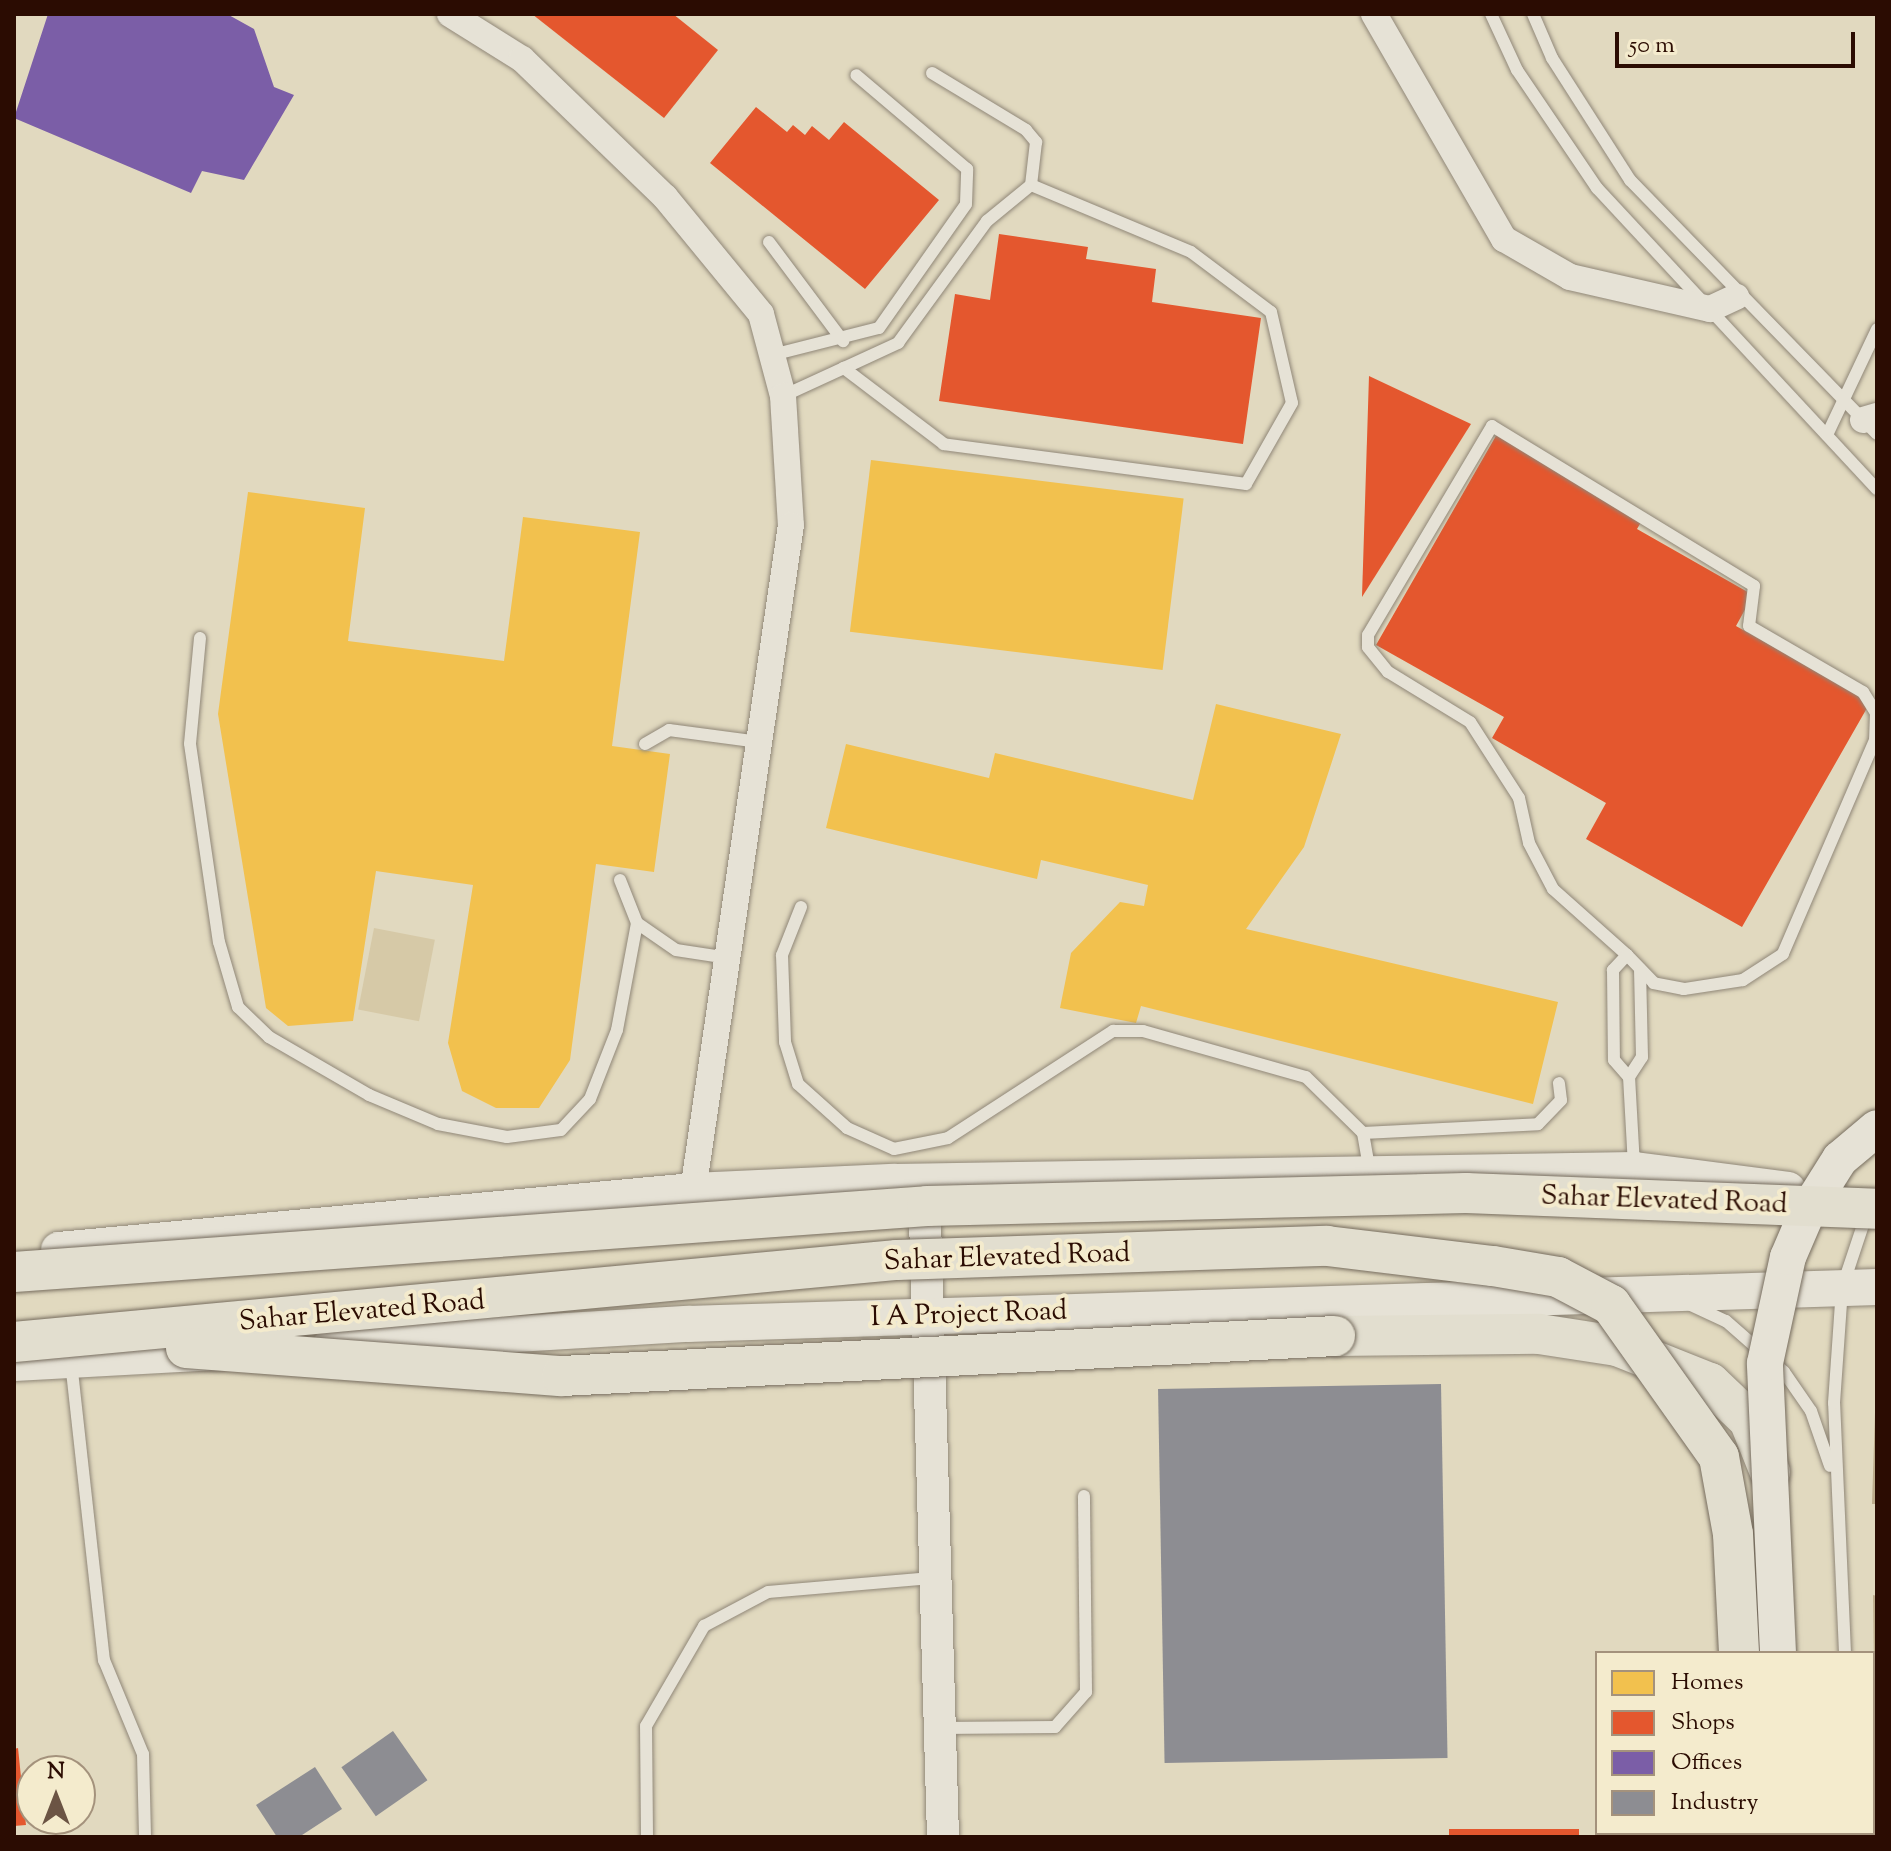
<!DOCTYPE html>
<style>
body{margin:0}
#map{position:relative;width:1891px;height:1851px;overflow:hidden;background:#e1d9bf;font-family:"Sorts Mill Goudy",serif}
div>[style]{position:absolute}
.green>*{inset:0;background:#d6c9a7;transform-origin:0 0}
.water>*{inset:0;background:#bcac8c}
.homes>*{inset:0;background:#f2c14e;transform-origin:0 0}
.shops>*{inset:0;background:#e4572e;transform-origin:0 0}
.offices>*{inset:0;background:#7b5ea7}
.industry>*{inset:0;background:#8d8d92;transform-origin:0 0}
.roads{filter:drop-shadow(0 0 2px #908778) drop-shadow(0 0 2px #908778)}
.service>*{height:12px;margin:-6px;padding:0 6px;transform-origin:6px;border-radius:6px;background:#e6e2d6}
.minor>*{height:26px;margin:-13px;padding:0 13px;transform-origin:13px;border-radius:13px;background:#e6e2d6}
.tertiary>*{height:32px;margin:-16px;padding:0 16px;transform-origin:16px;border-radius:16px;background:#e6e2d6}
.secondary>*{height:36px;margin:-18px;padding:0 18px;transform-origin:18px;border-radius:18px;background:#e6e2d6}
.primary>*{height:40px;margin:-20px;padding:0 20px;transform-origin:20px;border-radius:20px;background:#e2decf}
.bridges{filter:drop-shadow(0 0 2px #766c5e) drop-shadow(0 0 2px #766c5e)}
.secondary-bridge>*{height:36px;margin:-18px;padding:0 18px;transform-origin:18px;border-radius:18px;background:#e6e2d6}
.primary-bridge>*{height:40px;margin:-20px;padding:0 20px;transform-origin:20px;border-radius:20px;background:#e2decf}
span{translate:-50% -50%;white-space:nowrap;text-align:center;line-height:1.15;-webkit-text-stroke:8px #f4ebcd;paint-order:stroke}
.street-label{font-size:28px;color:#2b0c02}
.frame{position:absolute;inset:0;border:16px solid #2b0c02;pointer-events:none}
.legend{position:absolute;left:1595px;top:1651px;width:280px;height:184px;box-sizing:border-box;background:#f4ebcd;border:2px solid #a4927c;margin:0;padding:10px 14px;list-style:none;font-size:24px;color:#2b0c02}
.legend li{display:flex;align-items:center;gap:16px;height:40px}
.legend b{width:40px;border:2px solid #a4927c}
.north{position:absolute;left:16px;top:1755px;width:80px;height:80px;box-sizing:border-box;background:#f4ebcd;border:2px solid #a4927c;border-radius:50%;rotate:0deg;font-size:22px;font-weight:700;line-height:32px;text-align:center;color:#2b0c02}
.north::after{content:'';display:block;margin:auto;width:28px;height:36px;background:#6b5444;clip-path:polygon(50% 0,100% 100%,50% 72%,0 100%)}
.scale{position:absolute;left:1615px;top:32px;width:240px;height:36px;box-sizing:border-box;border:4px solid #2b0c02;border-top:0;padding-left:10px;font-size:24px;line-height:28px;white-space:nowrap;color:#2b0c02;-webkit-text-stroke:6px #f4ebcd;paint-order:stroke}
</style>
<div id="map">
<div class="green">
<div style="left:374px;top:928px;width:62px;height:83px;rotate:11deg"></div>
</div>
<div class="water">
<div style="clip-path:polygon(1877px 1352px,1877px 1504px,1872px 1504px)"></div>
<div style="clip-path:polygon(1873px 1595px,1877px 1596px,1877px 1837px,1876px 1837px)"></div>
</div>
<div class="homes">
<div style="left:871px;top:460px;width:315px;height:173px;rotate:7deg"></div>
<div style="clip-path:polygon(248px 492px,365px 508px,348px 641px,504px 661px,523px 517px,640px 532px,612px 746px,670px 754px,654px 872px,596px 864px,570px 1060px,539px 1108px,496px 1108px,462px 1091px,448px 1043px,473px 885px,376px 871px,353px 1021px,288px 1026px,266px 1008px,218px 714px)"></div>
<div style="clip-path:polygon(1216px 704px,1341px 734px,1304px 847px,1246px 929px,1558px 1002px,1533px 1104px,1141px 1006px,1136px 1023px,1060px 1008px,1071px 953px,1120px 902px,1144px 906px,1148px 885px,1041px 860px,1037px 879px,826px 828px,846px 744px,989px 778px,995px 753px,1193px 800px)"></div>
</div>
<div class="shops">
<div style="clip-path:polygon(532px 14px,673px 14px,718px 50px,664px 118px)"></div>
<div style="clip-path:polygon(756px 107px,787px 132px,793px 125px,805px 135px,812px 126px,829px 140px,844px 122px,939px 200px,865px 289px,710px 163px)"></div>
<div style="clip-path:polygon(999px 234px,1088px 247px,1086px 259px,1156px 269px,1152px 302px,1261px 318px,1243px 444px,939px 401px,955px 294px,990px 300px)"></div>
<div style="clip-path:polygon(1369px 376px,1471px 424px,1362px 597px)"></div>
<div style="clip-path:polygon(1497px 434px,1644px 517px,1637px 529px,1753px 595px,1736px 626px,1871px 701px,1742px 927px,1586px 839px,1606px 803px,1492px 738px,1504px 717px,1376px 645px)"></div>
<div style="clip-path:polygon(18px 1748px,26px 1825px,14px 1826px,14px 1749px)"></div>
<div style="left:1449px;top:1829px;width:130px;height:8px"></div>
</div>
<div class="offices">
<div style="clip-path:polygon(48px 14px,227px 14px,254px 29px,274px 87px,294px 95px,244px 180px,202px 171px,191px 193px,14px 118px)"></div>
</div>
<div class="industry">
<div style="left:1441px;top:1384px;width:374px;height:283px;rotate:89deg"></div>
<div style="left:393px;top:1731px;width:60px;height:63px;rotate:55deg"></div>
<div style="clip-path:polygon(315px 1767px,342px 1809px,299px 1837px,277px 1837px,256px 1805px)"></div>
</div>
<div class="roads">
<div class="service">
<div style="left:1491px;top:14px;width:62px;rotate:65.1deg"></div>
<div style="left:1517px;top:70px;width:143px;rotate:55.9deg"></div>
<div style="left:1597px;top:188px;width:411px;rotate:47.1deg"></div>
<div style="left:1533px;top:14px;width:48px;rotate:66.6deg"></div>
<div style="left:1552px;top:58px;width:145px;rotate:57.4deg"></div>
<div style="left:1630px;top:180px;width:354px;rotate:45.8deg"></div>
<div style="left:932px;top:73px;width:110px;rotate:31.2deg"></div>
<div style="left:1026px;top:130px;width:16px;rotate:50deg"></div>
<div style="left:1036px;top:142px;width:43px;rotate:96.6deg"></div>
<div style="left:769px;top:242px;width:124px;rotate:53.2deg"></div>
<div style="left:772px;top:355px;width:110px;rotate:-14.2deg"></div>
<div style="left:879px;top:328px;width:151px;rotate:-54.9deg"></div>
<div style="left:966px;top:204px;width:35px;rotate:-88deg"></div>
<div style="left:967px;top:169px;width:145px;rotate:-139.7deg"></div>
<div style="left:783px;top:396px;width:67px;rotate:-24.7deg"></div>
<div style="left:844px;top:368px;width:60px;rotate:-24.8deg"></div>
<div style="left:898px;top:343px;width:151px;rotate:-53.9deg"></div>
<div style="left:987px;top:221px;width:57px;rotate:-39.3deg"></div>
<div style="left:1031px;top:185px;width:173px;rotate:22.7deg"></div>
<div style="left:1191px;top:252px;width:100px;rotate:36.9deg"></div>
<div style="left:1271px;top:312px;width:93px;rotate:77deg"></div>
<div style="left:1292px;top:403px;width:93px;rotate:119.6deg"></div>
<div style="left:1246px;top:484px;width:305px;rotate:-172.5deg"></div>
<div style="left:944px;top:444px;width:126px;rotate:-142.8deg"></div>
<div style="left:1827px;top:435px;width:117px;rotate:-64.7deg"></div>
<div style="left:200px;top:638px;width:106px;rotate:95.4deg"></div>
<div style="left:190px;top:744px;width:200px;rotate:81.7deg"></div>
<div style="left:219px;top:942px;width:68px;rotate:73.7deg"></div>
<div style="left:238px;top:1007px;width:43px;rotate:44.1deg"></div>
<div style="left:269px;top:1037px;width:116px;rotate:30.1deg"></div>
<div style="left:369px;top:1095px;width:75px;rotate:22.8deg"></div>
<div style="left:438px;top:1124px;width:70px;rotate:10.7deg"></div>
<div style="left:507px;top:1137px;width:54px;rotate:-7.4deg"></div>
<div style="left:561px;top:1130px;width:42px;rotate:-46.9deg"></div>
<div style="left:590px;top:1099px;width:74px;rotate:-68.6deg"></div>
<div style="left:617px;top:1030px;width:109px;rotate:-79.4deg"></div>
<div style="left:645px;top:744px;width:28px;rotate:-30deg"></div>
<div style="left:669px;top:730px;width:91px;rotate:7.6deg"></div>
<div style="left:620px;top:880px;width:46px;rotate:68.4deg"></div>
<div style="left:637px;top:923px;width:47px;rotate:34.7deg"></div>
<div style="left:676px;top:950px;width:53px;rotate:8.7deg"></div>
<div style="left:801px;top:907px;width:52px;rotate:111.6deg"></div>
<div style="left:782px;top:955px;width:87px;rotate:88deg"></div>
<div style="left:785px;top:1042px;width:44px;rotate:72.8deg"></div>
<div style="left:798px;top:1084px;width:66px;rotate:41.9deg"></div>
<div style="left:847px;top:1128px;width:51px;rotate:24.1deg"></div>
<div style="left:894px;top:1149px;width:55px;rotate:-11.5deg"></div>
<div style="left:948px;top:1138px;width:197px;rotate:-33deg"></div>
<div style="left:1113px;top:1031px;width:30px"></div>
<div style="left:1143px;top:1031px;width:169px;rotate:15.8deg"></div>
<div style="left:1306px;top:1077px;width:80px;rotate:44.5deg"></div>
<div style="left:1363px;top:1133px;width:39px;rotate:80deg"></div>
<div style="left:1627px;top:955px;width:99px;rotate:-138.3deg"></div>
<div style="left:1553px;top:889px;width:52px;rotate:-117.6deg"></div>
<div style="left:1529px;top:843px;width:46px;rotate:-102.5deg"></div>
<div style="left:1519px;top:798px;width:90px;rotate:-122.8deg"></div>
<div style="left:1470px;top:722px;width:96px;rotate:-148.6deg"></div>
<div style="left:1388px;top:672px;width:32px;rotate:-129deg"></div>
<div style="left:1368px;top:647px;width:12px;rotate:-90deg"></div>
<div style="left:1368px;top:635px;width:243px;rotate:-59.3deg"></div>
<div style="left:1492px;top:426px;width:307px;rotate:31.4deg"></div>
<div style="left:1754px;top:586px;width:40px;rotate:97.1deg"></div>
<div style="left:1749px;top:626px;width:132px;rotate:30.1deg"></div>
<div style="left:1863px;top:692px;width:25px;rotate:58deg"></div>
<div style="left:1876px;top:713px;width:27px;rotate:92deg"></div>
<div style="left:1875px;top:740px;width:233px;rotate:113.3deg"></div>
<div style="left:1783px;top:954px;width:48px;rotate:147deg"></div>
<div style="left:1743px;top:980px;width:60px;rotate:171.3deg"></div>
<div style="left:1684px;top:989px;width:31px;rotate:-169deg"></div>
<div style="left:1654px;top:983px;width:39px;rotate:-134deg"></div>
<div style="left:1627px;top:955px;width:21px;rotate:133deg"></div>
<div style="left:1613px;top:970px;width:90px;rotate:89.4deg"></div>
<div style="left:1614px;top:1060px;width:23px;rotate:49deg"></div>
<div style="left:1363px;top:1133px;width:175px;rotate:-2.9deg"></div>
<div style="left:1538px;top:1124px;width:33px;rotate:-46deg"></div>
<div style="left:1561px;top:1100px;width:17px;rotate:-97deg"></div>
<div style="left:1634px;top:1166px;width:89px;rotate:-93.2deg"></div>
<div style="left:1629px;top:1077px;width:24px;rotate:-57deg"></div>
<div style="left:1642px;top:1057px;width:88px;rotate:-91.3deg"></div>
<div style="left:1691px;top:1305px;width:38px;rotate:25deg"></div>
<div style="left:1726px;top:1321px;width:77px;rotate:41.3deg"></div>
<div style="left:1784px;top:1372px;width:47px;rotate:55.3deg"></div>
<div style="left:1811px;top:1411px;width:58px;rotate:70.9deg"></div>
<div style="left:71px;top:1362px;width:300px;rotate:83.7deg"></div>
<div style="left:104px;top:1660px;width:102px;rotate:67.5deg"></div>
<div style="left:143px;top:1754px;width:83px;rotate:88.6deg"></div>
<div style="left:1845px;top:1653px;width:250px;rotate:-92.5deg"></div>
<div style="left:1834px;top:1403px;width:115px;rotate:-86deg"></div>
<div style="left:1842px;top:1288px;width:79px;rotate:-71.6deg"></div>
<div style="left:941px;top:1728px;width:114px;rotate:-0.5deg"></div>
<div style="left:1055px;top:1727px;width:47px;rotate:-48.5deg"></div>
<div style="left:1086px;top:1692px;width:196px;rotate:-90.6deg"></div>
<div style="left:647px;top:1837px;width:111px;rotate:-90.5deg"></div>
<div style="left:646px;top:1726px;width:116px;rotate:-59.9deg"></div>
<div style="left:704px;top:1626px;width:72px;rotate:-28deg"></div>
<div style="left:768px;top:1592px;width:164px;rotate:-4.9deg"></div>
<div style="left:1845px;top:1837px;width:4px;rotate:-76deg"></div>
</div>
<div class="minor">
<div style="left:450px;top:14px;width:85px;rotate:32deg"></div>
<div style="left:522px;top:59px;width:199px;rotate:44deg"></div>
<div style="left:665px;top:197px;width:151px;rotate:50.6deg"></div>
<div style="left:761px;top:314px;width:85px;rotate:75deg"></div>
<div style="left:783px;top:396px;width:129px;rotate:86.5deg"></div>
<div style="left:791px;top:525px;width:673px;rotate:98.37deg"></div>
<div style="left:1374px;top:14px;width:260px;rotate:60deg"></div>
<div style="left:1504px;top:239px;width:76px;rotate:29.9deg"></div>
<div style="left:1570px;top:277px;width:144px;rotate:12.9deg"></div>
<div style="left:1710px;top:309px;width:29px;rotate:-25deg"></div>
<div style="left:1863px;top:420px;width:15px;rotate:-16deg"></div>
</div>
<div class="tertiary">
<div style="left:924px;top:1185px;width:652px;rotate:88.33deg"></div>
</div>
<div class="secondary">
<div style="left:59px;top:1250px;width:637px;rotate:-5.32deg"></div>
<div style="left:693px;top:1191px;width:202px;rotate:-2.6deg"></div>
<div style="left:895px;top:1182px;width:740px;rotate:-0.93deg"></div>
<div style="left:1635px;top:1170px;width:154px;rotate:7.4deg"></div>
<div style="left:331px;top:1345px;width:357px;rotate:-3.4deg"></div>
<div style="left:687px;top:1324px;width:1191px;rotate:-1.78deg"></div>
<div style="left:14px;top:1363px;width:202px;rotate:-3.1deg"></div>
</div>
<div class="primary">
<div style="left:1335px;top:1336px;width:204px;rotate:-0.6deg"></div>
<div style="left:1539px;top:1334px;width:79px;rotate:8.7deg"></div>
<div style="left:1617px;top:1346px;width:100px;rotate:21.7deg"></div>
<div style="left:1710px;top:1383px;width:54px;rotate:43.5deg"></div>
<div style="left:1749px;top:1420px;width:56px;rotate:68deg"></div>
<div style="left:1748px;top:1833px;width:4px;rotate:90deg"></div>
<div style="left:1803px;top:1833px;width:4px;rotate:76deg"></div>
</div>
</div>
<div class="bridges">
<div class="secondary-bridge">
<div style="left:1778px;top:1653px;width:290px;rotate:-92.6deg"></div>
<div style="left:1765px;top:1363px;width:108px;rotate:-77.8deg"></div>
<div style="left:1788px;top:1257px;width:53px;rotate:-66.8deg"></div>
<div style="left:1809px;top:1208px;width:58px;rotate:-57.7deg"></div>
<div style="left:1840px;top:1159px;width:48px;rotate:-40deg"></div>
</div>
<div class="primary-bridge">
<div style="left:14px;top:1272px;width:915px;rotate:-4.13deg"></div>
<div style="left:927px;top:1206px;width:539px;rotate:-1.38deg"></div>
<div style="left:1466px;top:1193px;width:411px;rotate:2.2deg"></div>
<div style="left:14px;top:1342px;width:887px;rotate:-5.31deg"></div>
<div style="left:897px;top:1260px;width:430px;rotate:-1.9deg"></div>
<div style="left:1327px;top:1246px;width:167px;rotate:6.9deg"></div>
<div style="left:1493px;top:1266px;width:66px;rotate:9.6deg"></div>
<div style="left:1558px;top:1277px;width:60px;rotate:27.8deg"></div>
<div style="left:1611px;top:1305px;width:186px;rotate:54.6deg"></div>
<div style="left:1719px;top:1457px;width:78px;rotate:79.7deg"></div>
<div style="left:1733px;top:1534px;width:119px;rotate:87.1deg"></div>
<div style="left:186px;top:1348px;width:377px;rotate:4.3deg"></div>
<div style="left:562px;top:1376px;width:774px;rotate:-2.96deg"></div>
</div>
</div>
<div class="street-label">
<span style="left:1664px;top:1201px;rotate:2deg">Sahar Elevated Road</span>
<span style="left:1007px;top:1258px;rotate:-2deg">Sahar Elevated Road</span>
<span style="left:362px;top:1312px;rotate:-5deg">Sahar Elevated Road</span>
<span style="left:969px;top:1315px;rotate:-2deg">I A Project Road</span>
</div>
<div class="frame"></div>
<ul class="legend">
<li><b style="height:22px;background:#f2c14e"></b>Homes</li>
<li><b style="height:22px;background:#e4572e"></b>Shops</li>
<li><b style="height:22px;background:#7b5ea7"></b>Offices</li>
<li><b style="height:22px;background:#8d8d92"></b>Industry</li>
</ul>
<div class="north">N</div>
<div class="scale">50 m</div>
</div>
